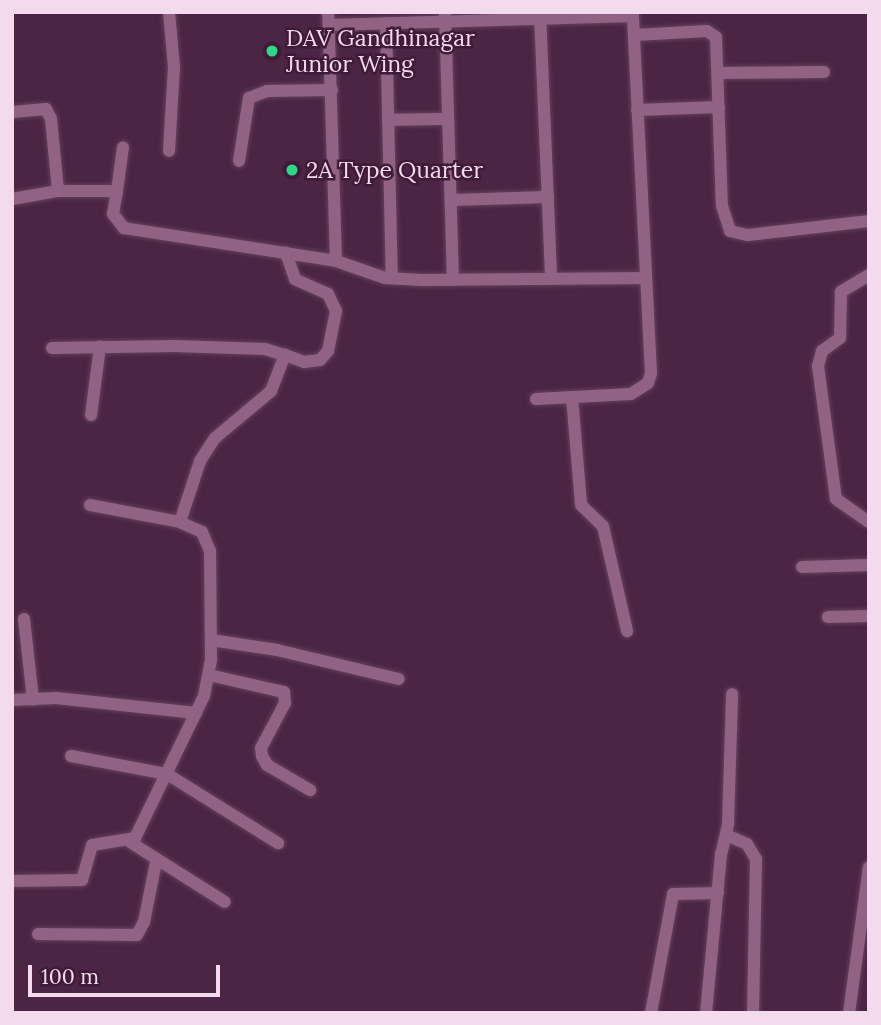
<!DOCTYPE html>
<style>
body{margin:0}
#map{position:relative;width:881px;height:1025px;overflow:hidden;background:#4c2444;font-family:Lora,serif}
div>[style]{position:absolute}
.roads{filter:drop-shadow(0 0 2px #63415c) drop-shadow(0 0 2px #63415c)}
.minor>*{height:12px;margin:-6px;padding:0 6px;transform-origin:6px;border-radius:6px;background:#906385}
.dots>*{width:19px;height:19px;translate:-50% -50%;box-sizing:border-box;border:4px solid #411a39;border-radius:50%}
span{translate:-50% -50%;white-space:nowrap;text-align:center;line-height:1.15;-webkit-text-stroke:5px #411a39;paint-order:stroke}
.poi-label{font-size:23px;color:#f3daec}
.left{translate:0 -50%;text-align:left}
.frame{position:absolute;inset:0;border:14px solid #f3daec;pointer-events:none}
.scale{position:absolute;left:28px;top:965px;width:192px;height:32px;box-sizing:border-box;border:4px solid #f3daec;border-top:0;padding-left:9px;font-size:21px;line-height:24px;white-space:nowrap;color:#f3daec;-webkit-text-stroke:5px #411a39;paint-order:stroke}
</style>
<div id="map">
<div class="roads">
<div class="minor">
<div style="left:169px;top:12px;width:55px;rotate:84.8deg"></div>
<div style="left:174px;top:67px;width:84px;rotate:93.4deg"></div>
<div style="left:445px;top:12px;width:268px;rotate:88.3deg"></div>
<div style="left:540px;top:13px;width:266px;rotate:87.6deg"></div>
<div style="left:386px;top:23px;width:255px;rotate:88.7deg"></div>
<div style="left:330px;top:25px;width:303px;rotate:-1.7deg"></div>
<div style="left:635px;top:35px;width:72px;rotate:-3.2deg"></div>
<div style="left:707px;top:31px;width:11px;rotate:34deg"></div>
<div style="left:716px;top:37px;width:169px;rotate:88deg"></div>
<div style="left:722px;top:206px;width:26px;rotate:72deg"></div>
<div style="left:730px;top:231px;width:18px;rotate:13deg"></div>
<div style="left:748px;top:235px;width:122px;rotate:-6.6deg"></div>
<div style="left:719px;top:73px;width:105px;rotate:-0.5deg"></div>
<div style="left:637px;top:110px;width:82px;rotate:-2.1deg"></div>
<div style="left:12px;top:112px;width:34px;rotate:-5deg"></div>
<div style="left:46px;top:109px;width:11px;rotate:63deg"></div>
<div style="left:51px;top:119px;width:72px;rotate:84.4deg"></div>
<div style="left:58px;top:191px;width:59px"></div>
<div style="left:117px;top:191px;width:23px;rotate:100deg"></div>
<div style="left:113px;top:214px;width:18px;rotate:52deg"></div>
<div style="left:124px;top:228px;width:215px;rotate:8.8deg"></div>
<div style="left:336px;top:261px;width:249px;rotate:-91.8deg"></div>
<div style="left:388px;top:120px;width:60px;rotate:-1deg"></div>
<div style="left:239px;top:161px;width:64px;rotate:-81deg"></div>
<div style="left:249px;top:98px;width:19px;rotate:-21deg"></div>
<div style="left:267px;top:91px;width:65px;rotate:-0.9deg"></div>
<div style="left:117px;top:191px;width:44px;rotate:-82.2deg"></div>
<div style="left:12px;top:199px;width:47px;rotate:-9.9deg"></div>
<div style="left:451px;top:200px;width:97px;rotate:-1.8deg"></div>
<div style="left:336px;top:261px;width:52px;rotate:19.1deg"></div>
<div style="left:385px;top:278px;width:37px;rotate:3deg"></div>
<div style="left:422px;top:280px;width:224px;rotate:-0.5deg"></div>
<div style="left:869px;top:275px;width:33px;rotate:149deg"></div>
<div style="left:841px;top:292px;width:46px;rotate:91.2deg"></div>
<div style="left:840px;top:338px;width:22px;rotate:144deg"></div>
<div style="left:822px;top:351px;width:16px;rotate:105deg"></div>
<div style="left:818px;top:366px;width:134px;rotate:82.3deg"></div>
<div style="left:836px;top:499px;width:40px;rotate:34.9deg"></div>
<div style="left:52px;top:348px;width:122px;rotate:-0.9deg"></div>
<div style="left:174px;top:346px;width:91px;rotate:1.9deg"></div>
<div style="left:265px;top:349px;width:21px;rotate:17deg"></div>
<div style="left:572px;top:397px;width:108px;rotate:85.2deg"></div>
<div style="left:581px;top:505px;width:30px;rotate:44deg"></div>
<div style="left:603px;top:526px;width:108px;rotate:77.1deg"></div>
<div style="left:536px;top:399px;width:95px;rotate:-3deg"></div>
<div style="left:631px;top:394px;width:20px;rotate:-33deg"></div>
<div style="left:648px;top:383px;width:10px;rotate:-73deg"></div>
<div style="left:651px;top:373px;width:361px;rotate:-92.9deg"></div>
<div style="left:91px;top:415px;width:69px;rotate:-82.5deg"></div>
<div style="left:90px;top:505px;width:92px;rotate:10.7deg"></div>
<div style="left:802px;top:567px;width:67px;rotate:-1.7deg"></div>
<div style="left:828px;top:617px;width:41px;rotate:-1.4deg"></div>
<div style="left:24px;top:619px;width:81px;rotate:83.6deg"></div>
<div style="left:211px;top:640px;width:67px;rotate:8.6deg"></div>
<div style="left:277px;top:650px;width:125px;rotate:13.4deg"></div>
<div style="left:209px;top:675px;width:77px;rotate:12.8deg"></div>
<div style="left:284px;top:692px;width:11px;rotate:85deg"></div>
<div style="left:285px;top:703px;width:51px;rotate:118.1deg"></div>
<div style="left:261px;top:748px;width:8px;rotate:83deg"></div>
<div style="left:262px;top:756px;width:10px;rotate:61deg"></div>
<div style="left:267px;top:765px;width:50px;rotate:30.2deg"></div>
<div style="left:12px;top:700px;width:44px;rotate:-2.6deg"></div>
<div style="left:56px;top:698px;width:141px;rotate:6.1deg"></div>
<div style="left:71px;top:756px;width:98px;rotate:10.6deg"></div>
<div style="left:167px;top:774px;width:131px;rotate:31.9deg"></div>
<div style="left:726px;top:835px;width:23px;rotate:23deg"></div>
<div style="left:747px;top:844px;width:17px;rotate:59deg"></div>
<div style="left:756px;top:859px;width:154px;rotate:91.1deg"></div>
<div style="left:130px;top:842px;width:112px;rotate:32.3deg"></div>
<div style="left:12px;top:881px;width:70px;rotate:-0.8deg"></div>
<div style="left:82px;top:880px;width:36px;rotate:-74deg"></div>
<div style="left:92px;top:845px;width:44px;rotate:-9.2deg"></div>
<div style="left:135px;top:838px;width:158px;rotate:-64.1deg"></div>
<div style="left:204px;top:696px;width:37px;rotate:-79deg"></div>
<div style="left:211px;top:660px;width:109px;rotate:-90.5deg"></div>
<div style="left:210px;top:551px;width:21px;rotate:-113deg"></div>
<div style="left:202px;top:532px;width:24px;rotate:-156deg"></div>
<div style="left:180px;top:522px;width:64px;rotate:-71.8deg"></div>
<div style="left:200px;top:461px;width:27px;rotate:-57deg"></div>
<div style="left:215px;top:438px;width:73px;rotate:-40deg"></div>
<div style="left:271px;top:391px;width:39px;rotate:-69deg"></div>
<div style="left:285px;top:355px;width:20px;rotate:20deg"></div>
<div style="left:304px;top:362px;width:16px;rotate:-7deg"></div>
<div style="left:320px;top:360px;width:12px;rotate:-48deg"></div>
<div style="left:328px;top:351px;width:41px;rotate:-78.7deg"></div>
<div style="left:336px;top:311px;width:19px;rotate:-115deg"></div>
<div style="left:328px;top:294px;width:36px;rotate:-156deg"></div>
<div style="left:295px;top:279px;width:28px;rotate:-109deg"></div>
<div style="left:38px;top:934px;width:99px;rotate:0.6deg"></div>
<div style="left:137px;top:935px;width:15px;rotate:-62deg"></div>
<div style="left:144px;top:922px;width:61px;rotate:-78.7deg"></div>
<div style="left:651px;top:1013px;width:121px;rotate:-79.5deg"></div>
<div style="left:673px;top:894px;width:45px;rotate:-1.3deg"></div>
<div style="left:706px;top:1013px;width:159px;rotate:-84.6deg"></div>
<div style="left:721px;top:855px;width:32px;rotate:-77deg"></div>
<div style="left:728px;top:824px;width:130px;rotate:-88.2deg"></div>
<div style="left:849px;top:1013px;width:147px;rotate:-82.2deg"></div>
</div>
</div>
<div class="dots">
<div style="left:272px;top:51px;background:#2cd884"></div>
<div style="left:292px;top:170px;background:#2cd884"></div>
</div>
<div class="poi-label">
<span class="left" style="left:286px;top:51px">DAV Gandhinagar<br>Junior Wing</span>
<span class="left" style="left:306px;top:170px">2A Type Quarter</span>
</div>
<div class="frame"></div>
<div class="scale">100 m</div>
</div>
